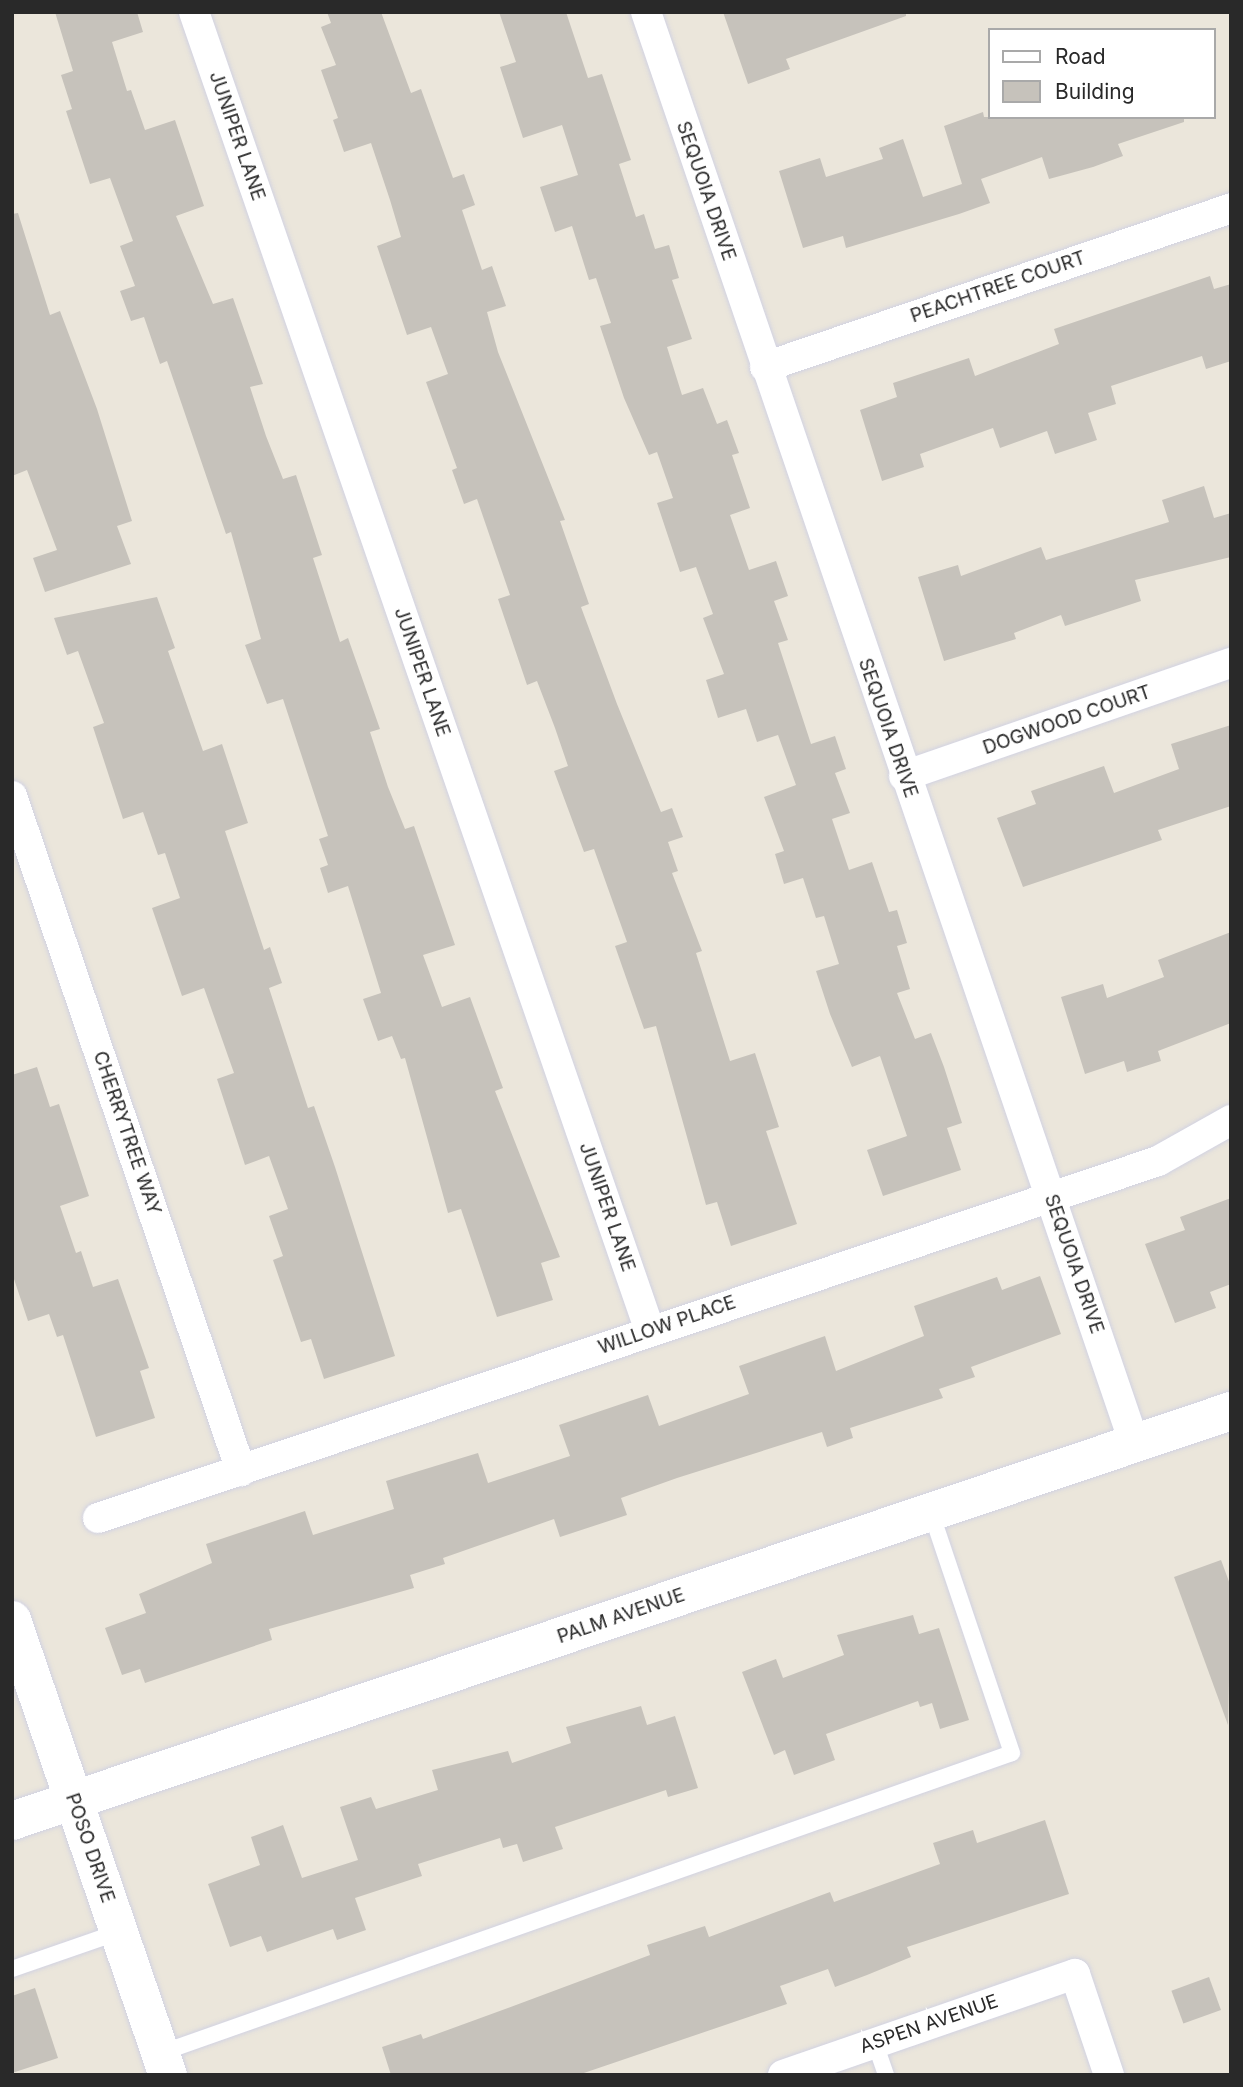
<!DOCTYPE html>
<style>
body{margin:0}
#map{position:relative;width:1243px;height:2087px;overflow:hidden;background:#ebe6db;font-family:Inter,sans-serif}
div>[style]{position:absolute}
.building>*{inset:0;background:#c6c2bb;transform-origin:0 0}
.roads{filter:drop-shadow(0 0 2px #d1d2e2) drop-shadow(0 0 2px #d1d2e2)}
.service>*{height:16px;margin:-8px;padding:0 8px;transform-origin:8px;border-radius:8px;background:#fff}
.minor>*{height:30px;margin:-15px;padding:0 15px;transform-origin:15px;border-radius:15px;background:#fff}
.secondary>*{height:38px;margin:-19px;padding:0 19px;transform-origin:19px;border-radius:19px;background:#fff}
span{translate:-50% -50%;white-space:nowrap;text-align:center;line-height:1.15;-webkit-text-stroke:6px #fff;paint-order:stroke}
.street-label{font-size:19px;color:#292929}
.frame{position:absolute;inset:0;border:14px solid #292929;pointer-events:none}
.legend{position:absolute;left:988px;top:28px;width:228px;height:91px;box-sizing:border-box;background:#fff;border:2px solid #a9a9a9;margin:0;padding:9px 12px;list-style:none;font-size:21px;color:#292929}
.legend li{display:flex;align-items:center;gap:14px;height:35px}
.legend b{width:35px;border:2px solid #a9a9a9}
</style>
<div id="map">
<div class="building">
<div style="clip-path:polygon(55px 12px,137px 12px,143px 32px,112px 42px,127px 91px,131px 90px,145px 130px,175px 120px,204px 206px,176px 216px,213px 304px,233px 298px,263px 384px,250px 387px,266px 436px,283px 479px,296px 475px,322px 555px,313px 558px,340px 642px,348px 638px,380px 729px,370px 732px,388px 787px,405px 829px,414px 826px,455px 945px,423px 955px,442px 1007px,470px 997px,503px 1088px,495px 1091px,560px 1257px,541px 1263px,553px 1300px,497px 1317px,461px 1209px,448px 1213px,405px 1058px,401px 1059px,392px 1036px,378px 1041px,363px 999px,381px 993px,348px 886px,328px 893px,320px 868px,328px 865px,319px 839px,328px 836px,283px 699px,267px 704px,245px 645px,261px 639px,231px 532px,226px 534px,167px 361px,160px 364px,144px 317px,131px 321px,120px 291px,135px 286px,120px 246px,133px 241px,110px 178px,90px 184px,66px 111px,72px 109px,61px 75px,73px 71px)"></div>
<div style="clip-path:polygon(327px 12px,381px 12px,411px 93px,421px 89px,453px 178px,464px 174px,475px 205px,462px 210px,482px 270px,492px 266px,506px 306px,487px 312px,498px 352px,565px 520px,560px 521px,589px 604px,581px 607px,617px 704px,661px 812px,672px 808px,683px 837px,668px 842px,678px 871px,672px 873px,702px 951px,696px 953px,730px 1061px,755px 1053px,779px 1127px,766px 1131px,797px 1224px,731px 1246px,717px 1202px,706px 1205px,656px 1026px,644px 1029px,615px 946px,627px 942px,594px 849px,584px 852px,554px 771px,568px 766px,555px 728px,537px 681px,527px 685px,498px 599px,510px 595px,477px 499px,464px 504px,452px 470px,457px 468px,426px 382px,448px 374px,431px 327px,407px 335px,377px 246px,401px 237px,390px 200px,371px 143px,344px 152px,333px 120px,338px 118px,321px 70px,336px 65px,321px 27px,331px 23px)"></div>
<div style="clip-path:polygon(499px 12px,566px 12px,588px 78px,602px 74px,631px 160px,619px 164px,636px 217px,644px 214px,655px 249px,669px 245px,679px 278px,672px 280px,692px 339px,667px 347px,682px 395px,703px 388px,717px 424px,727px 420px,739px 453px,732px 455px,750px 508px,730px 515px,749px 570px,776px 561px,788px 596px,774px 601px,788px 640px,778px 643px,811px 744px,835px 736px,846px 769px,835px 773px,850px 813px,832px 819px,849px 870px,872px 862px,889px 912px,897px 910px,907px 943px,897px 946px,910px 989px,897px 993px,915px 1039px,931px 1033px,944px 1067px,962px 1123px,947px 1128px,961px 1170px,883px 1196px,867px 1150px,907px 1136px,880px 1056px,852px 1067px,830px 1014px,816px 971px,839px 964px,824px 916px,816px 918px,803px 878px,784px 884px,775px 854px,784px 851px,764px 797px,796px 785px,778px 735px,757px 742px,746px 709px,718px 718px,706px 680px,724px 674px,703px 618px,713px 614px,696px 567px,680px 572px,657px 503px,673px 498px,657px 452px,649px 455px,624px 398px,600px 326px,611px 323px,596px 278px,589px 280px,572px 226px,555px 232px,540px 187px,578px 175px,562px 125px,523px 138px,500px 67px,516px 62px)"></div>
<div style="clip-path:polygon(723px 12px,906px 12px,906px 16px,786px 59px,790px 69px,748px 84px)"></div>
<div style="clip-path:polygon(983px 112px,984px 117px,1184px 117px,1184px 122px,1118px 144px,1123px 156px,1093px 167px,1049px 179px,1042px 157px,981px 179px,990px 203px,959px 214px,846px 248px,843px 236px,803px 248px,779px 171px,820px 158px,826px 177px,883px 159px,879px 148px,903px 139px,923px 197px,962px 184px,944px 126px)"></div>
<div style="clip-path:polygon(18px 213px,50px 315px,60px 311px,97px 409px,132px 521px,117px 526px,131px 564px,45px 592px,33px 558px,57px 550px,27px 470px,12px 476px,12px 214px)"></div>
<div style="clip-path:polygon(1210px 276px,1214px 289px,1231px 284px,1231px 361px,1206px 369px,1202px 356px,1111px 386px,1116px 404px,1088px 413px,1097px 440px,1055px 454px,1047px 431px,1000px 448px,993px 428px,920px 454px,924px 467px,882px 481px,860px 410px,897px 397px,893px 383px,969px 358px,975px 376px,1059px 344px,1054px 329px)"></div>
<div style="clip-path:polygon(1204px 486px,1214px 518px,1231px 513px,1231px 557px,1135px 580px,1141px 601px,1065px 626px,1061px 615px,1014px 633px,1016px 639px,944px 661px,918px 577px,958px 565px,961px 576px,1041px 547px,1046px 560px,1169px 522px,1162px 500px)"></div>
<div style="clip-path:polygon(157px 597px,175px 648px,168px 651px,203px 751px,222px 744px,248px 823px,225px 831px,264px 950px,270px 947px,282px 983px,269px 988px,308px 1108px,314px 1106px,335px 1167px,395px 1356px,324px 1379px,311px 1339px,301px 1342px,273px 1260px,283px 1256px,269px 1216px,288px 1209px,269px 1156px,245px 1165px,217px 1079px,234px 1073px,204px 988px,182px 996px,152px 908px,180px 898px,165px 853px,158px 855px,143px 812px,123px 819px,93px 727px,104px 723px,78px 651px,67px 655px,54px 618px)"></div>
<div style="clip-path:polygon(1231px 725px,1231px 806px,1158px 830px,1162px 840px,1023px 887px,997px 818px,1036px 804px,1031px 791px,1104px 766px,1114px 793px,1179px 769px,1171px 744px)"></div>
<div style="clip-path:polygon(1231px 932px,1231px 1023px,1158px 1051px,1161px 1061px,1127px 1072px,1124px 1061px,1085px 1074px,1061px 997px,1103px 984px,1107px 998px,1164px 977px,1158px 960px)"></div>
<div style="clip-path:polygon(37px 1067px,50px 1107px,59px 1104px,89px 1196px,60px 1206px,76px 1253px,81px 1251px,93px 1287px,118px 1279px,149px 1368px,140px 1371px,155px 1418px,96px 1437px,63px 1335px,57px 1337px,49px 1314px,28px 1321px,12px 1273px,12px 1075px)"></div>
<div style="clip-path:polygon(1231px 1198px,1231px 1284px,1210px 1292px,1216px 1308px,1175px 1323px,1145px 1244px,1185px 1230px,1180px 1217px)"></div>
<div style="clip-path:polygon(1040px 1276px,1061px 1334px,971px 1367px,975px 1377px,939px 1389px,943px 1398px,850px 1428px,853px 1438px,827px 1447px,822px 1432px,677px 1478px,621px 1498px,627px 1515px,560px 1537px,554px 1519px,443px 1558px,445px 1564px,410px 1575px,414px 1588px,269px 1629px,272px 1640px,145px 1683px,140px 1669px,122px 1675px,105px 1628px,146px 1613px,139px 1594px,212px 1563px,206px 1544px,305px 1511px,313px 1535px,394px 1509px,386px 1481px,478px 1453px,488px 1483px,570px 1456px,559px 1425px,648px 1395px,659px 1426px,749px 1394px,739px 1366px,825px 1336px,836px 1371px,924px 1336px,914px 1306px,997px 1277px,1002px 1290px)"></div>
<div style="clip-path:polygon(1221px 1560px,1231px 1587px,1228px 1725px,1174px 1577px)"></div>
<div style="clip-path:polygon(913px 1615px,919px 1634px,939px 1628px,969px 1720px,940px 1729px,932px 1703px,920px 1707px,918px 1701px,826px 1734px,835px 1760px,794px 1775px,785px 1750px,774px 1755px,742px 1672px,776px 1659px,783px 1678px,844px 1655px,837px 1635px)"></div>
<div style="clip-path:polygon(641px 1706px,647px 1725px,675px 1716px,698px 1788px,668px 1797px,666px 1790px,555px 1827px,563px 1849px,523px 1862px,517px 1844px,503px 1848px,500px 1838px,418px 1864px,422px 1876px,355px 1898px,366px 1930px,337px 1940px,333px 1929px,267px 1952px,261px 1936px,230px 1947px,208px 1884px,260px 1865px,251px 1837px,283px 1825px,302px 1878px,358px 1860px,340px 1807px,371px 1797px,376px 1809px,438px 1790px,432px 1770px,508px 1751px,512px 1763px,571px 1743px,566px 1727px)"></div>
<div style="clip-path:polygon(1045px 1820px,1069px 1894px,907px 1947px,911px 1957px,867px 1975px,835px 1987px,828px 1969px,780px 1986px,787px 2004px,578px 2075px,391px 2075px,382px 2047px,421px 2034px,423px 2039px,516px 2005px,650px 1955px,647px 1945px,705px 1926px,709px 1937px,830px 1892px,834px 1902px,940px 1864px,933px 1843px,973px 1830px,977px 1843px)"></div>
<div style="left:1209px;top:1977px;width:35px;height:40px;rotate:70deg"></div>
<div style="clip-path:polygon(35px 1988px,58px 2058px,12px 2073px,12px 1996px)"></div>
</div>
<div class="roads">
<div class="service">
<div style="left:12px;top:1969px;width:113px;rotate:-19.1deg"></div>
<div style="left:875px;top:2043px;width:34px;rotate:71deg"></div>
<div style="left:161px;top:2053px;width:902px;rotate:-19.42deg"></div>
<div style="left:1012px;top:1753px;width:253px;rotate:-108.6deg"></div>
</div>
<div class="minor">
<div style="left:194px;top:12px;width:1396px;rotate:70.93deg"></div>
<div style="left:646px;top:12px;width:1511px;rotate:71.16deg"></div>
<div style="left:765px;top:367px;width:492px;rotate:-18.8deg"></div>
<div style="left:904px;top:776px;width:346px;rotate:-19.1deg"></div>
<div style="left:12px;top:796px;width:713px;rotate:71.26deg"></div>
<div style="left:98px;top:1518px;width:1119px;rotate:-18.61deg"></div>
<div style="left:1158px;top:1161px;width:84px;rotate:-29.3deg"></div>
<div style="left:783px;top:2075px;width:309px;rotate:-19.1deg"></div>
<div style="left:1075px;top:1974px;width:107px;rotate:71.4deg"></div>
</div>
<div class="secondary">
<div style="left:12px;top:1620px;width:481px;rotate:71.1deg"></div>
<div style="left:12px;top:1821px;width:1286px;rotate:-18.59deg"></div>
</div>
</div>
<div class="street-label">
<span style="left:237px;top:136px;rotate:71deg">JUNIPER LANE</span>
<span style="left:706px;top:191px;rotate:71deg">SEQUOIA DRIVE</span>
<span style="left:998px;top:287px;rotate:-19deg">PEACHTREE COURT</span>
<span style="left:422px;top:672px;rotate:71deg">JUNIPER LANE</span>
<span style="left:1067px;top:720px;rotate:-19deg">DOGWOOD COURT</span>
<span style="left:888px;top:728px;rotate:71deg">SEQUOIA DRIVE</span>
<span style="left:127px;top:1133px;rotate:71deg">CHERRYTREE WAY</span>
<span style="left:607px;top:1207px;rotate:71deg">JUNIPER LANE</span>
<span style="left:1074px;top:1264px;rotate:71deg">SEQUOIA DRIVE</span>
<span style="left:667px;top:1325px;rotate:-19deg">WILLOW PLACE</span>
<span style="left:621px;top:1616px;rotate:-19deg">PALM AVENUE</span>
<span style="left:90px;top:1848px;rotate:71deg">POSO DRIVE</span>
<span style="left:929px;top:2024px;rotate:-19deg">ASPEN AVENUE</span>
</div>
<div class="frame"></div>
<ul class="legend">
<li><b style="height:9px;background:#fff"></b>Road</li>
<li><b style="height:19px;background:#c6c2bb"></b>Building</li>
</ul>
</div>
